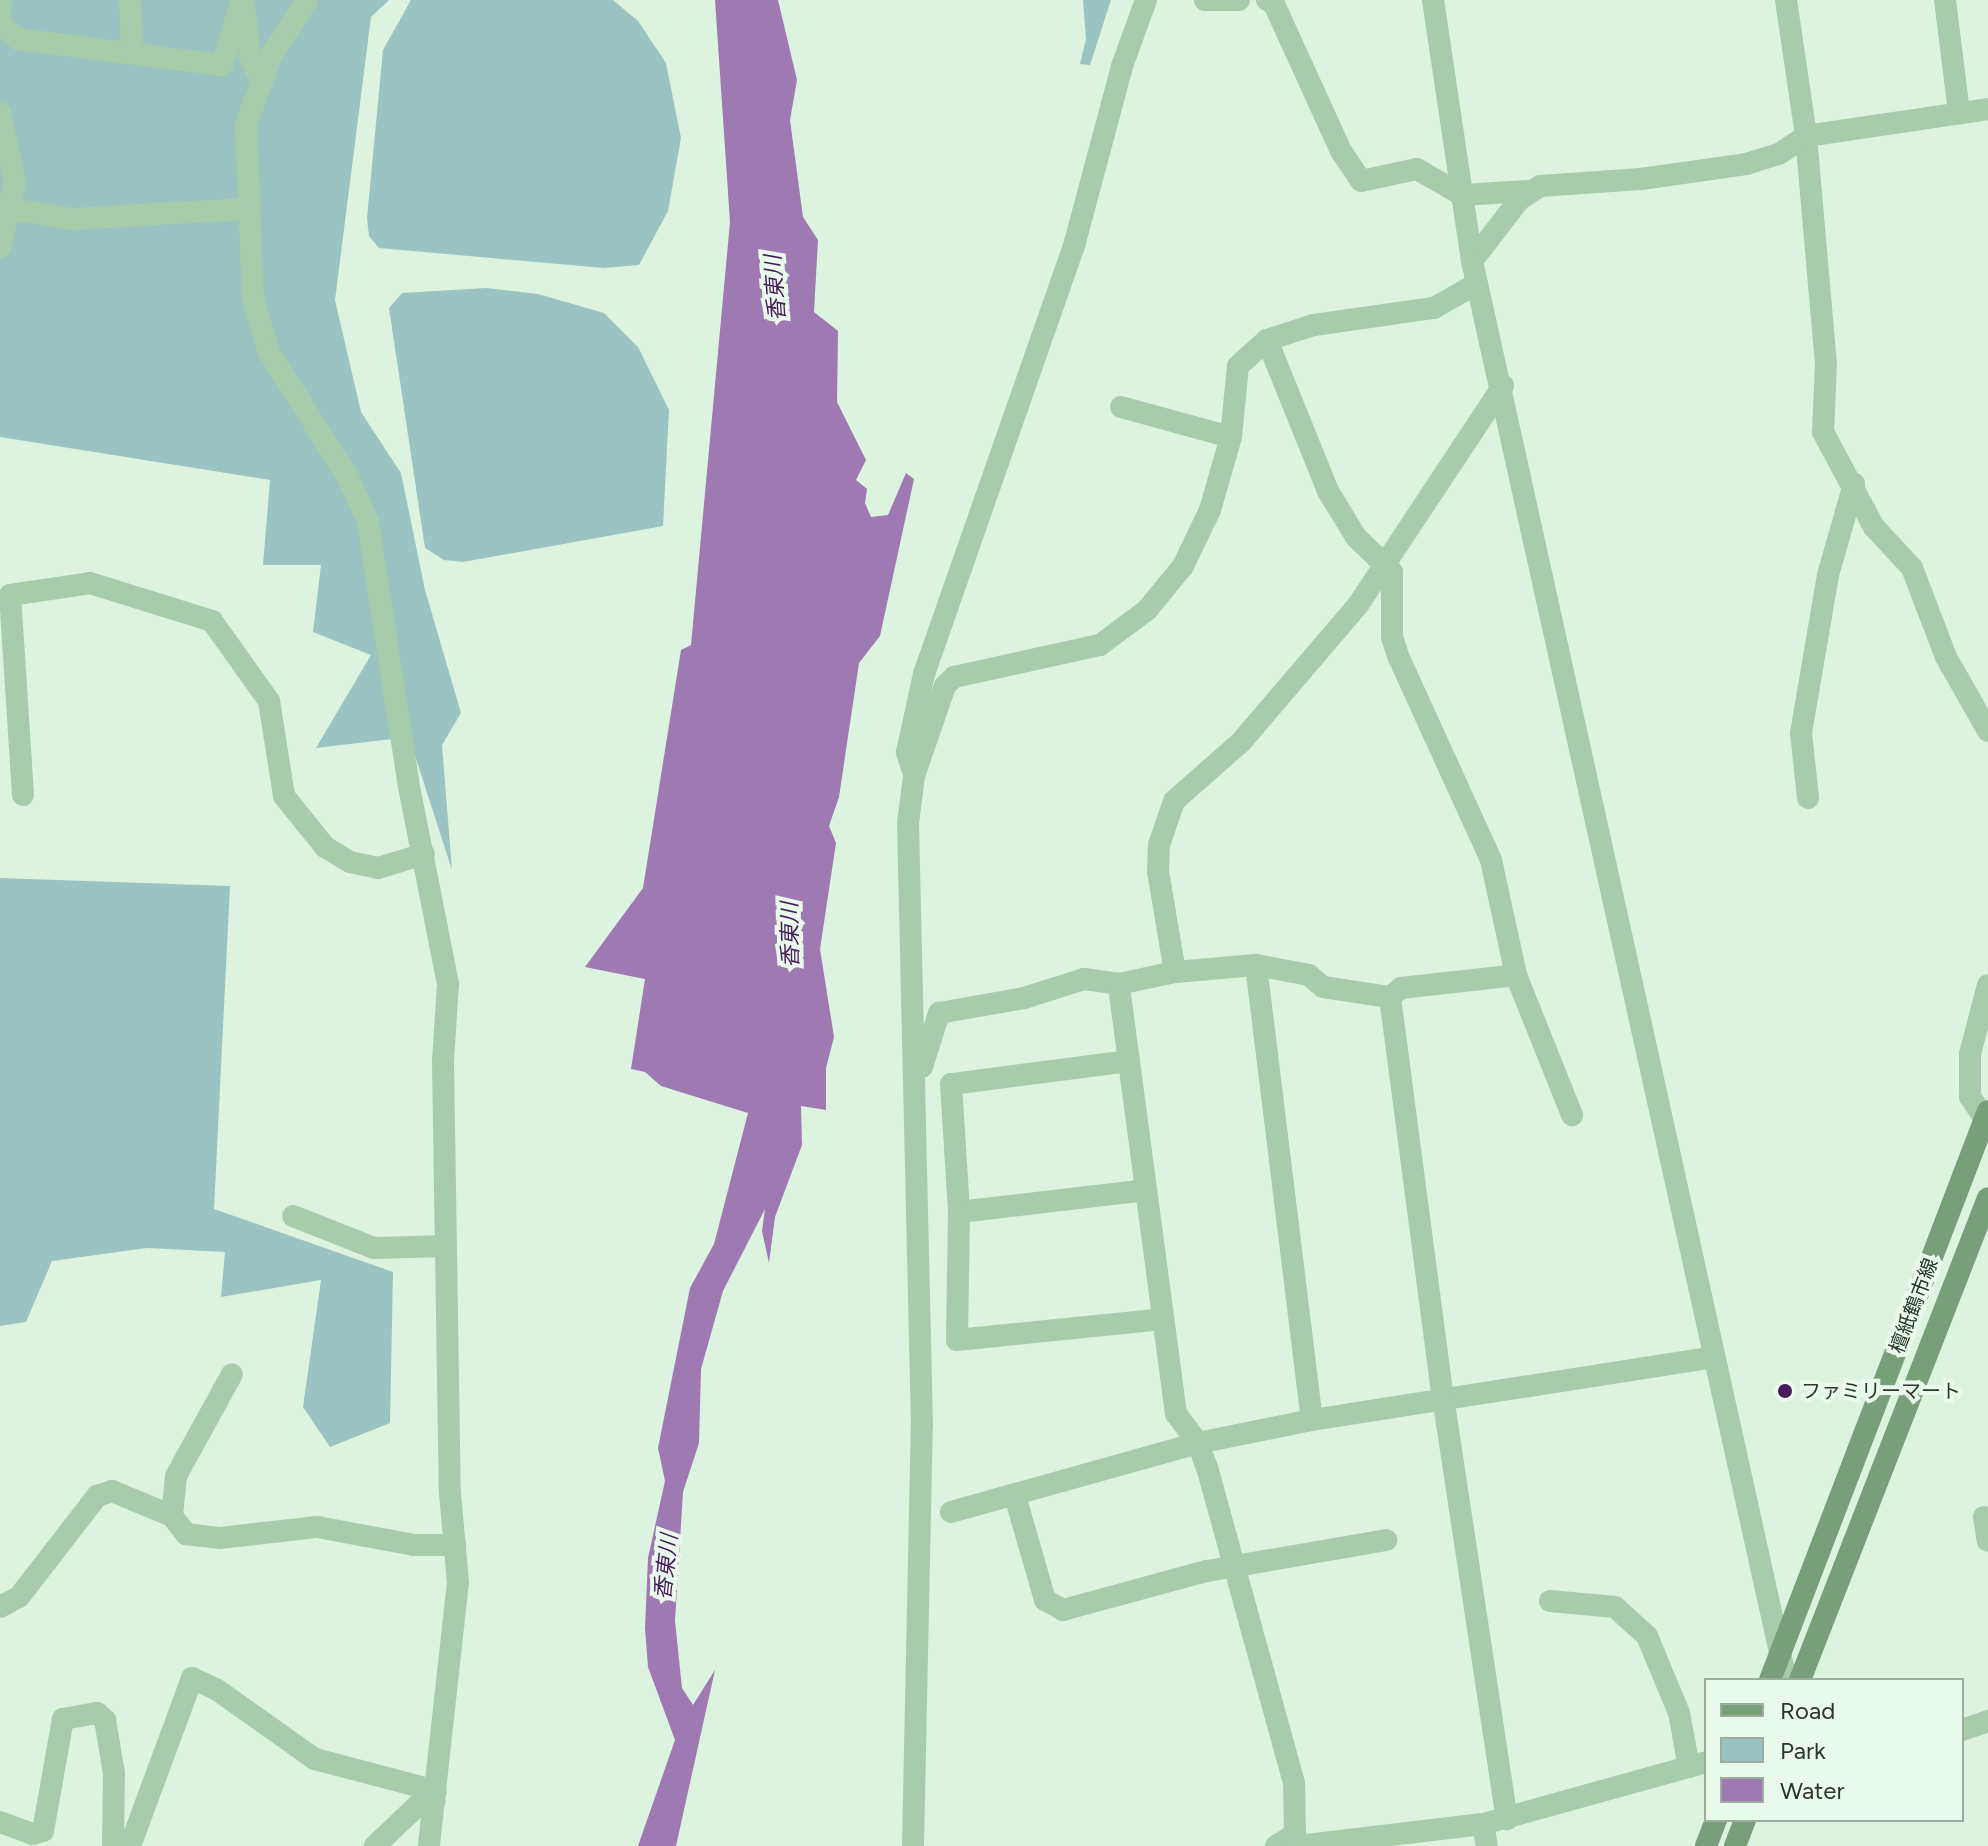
<!DOCTYPE html>
<meta charset="utf-8">
<style>
body{margin:0}
#map{position:relative;width:1988px;height:1846px;overflow:hidden;background:#dcf3e0;font-family:Figtree,"Noto Sans JP",sans-serif}
div>[style]{position:absolute}
.green>*{inset:0;background:#9bc3c2}
.water>*{inset:0;background:#9f79b2}
.minor>*{height:22px;margin:-11px;padding:0 11px;transform-origin:11px;border-radius:11px;background:#a7ccaa}
.tertiary>*{height:22px;margin:-11px;padding:0 11px;transform-origin:11px;border-radius:11px;background:#a7ccaa}
.secondary>*{height:22px;margin:-11px;padding:0 11px;transform-origin:11px;border-radius:11px;background:#78a078}
.dots>*{width:22px;height:22px;translate:-50% -50%;box-sizing:border-box;border:4px solid #e9faec;border-radius:50%}
span{translate:-50% -50%;white-space:nowrap;text-align:center;line-height:1.15;-webkit-text-stroke:8px #e9faec;paint-order:stroke}
.street-label{font-size:20px;color:#293828}
.poi-label{font-size:20px;color:#293828}
.left{translate:0 -50%;text-align:left}
.water-label{font-size:22px;color:#481b5c;font-style:italic}
.legend{position:absolute;left:1704px;top:1678px;width:260px;height:144px;box-sizing:border-box;background:#e9faec;border:2px solid #9cac9e;margin:0;padding:10px 14px;list-style:none;font-size:24px;color:#293828}
.legend li{display:flex;align-items:center;gap:16px;height:40px}
.legend b{width:40px;border:2px solid #9cac9e}
</style>
<div id="map">
<div class="green">
<div style="clip-path:polygon(0 0,389px 0,371px 17px,335px 300px,361px 412px,401px 473px,425px 590px,461px 713px,442px 745px,452px 870px,409px 737px,316px 748px,371px 655px,313px 632px,321px 565px,263px 565px,270px 480px,0 437px)"></div>
<div style="clip-path:polygon(411px 0,613px 0,638px 21px,666px 63px,681px 138px,668px 211px,639px 265px,604px 268px,379px 248px,369px 236px,367px 218px,383px 50px)"></div>
<div style="clip-path:polygon(1083px 0,1111px 0,1090px 65px,1080px 64px,1086px 39px)"></div>
<div style="clip-path:polygon(486px 288px,538px 294px,604px 313px,638px 347px,669px 410px,663px 526px,463px 562px,444px 560px,425px 548px,389px 308px,402px 293px)"></div>
<div style="clip-path:polygon(0 878px,230px 886px,214px 1209px,393px 1272px,390px 1423px,330px 1447px,303px 1407px,321px 1280px,221px 1297px,225px 1252px,147px 1248px,52px 1261px,26px 1322px,0 1326px)"></div>
</div>
<div class="water">
<div style="clip-path:polygon(715px 0,778px 0,797px 80px,790px 120px,803px 217px,818px 240px,814px 312px,838px 331px,837px 402px,866px 460px,856px 480px,867px 489px,865px 503px,871px 517px,888px 515px,906px 473px,914px 479px,880px 636px,859px 663px,839px 797px,829px 826px,836px 843px,820px 949px,834px 1037px,826px 1068px,826px 1110px,801px 1106px,802px 1145px,775px 1217px,769px 1263px,762px 1231px,765px 1209px,723px 1291px,701px 1369px,699px 1443px,683px 1492px,675px 1621px,682px 1688px,693px 1705px,715px 1670px,676px 1846px,638px 1846px,675px 1740px,648px 1667px,645px 1628px,648px 1558px,665px 1481px,658px 1448px,690px 1288px,714px 1244px,748px 1113px,661px 1086px,645px 1072px,631px 1069px,645px 979px,585px 967px,643px 888px,681px 650px,691px 645px,730px 222px)"></div>
</div>
<div class="minor">
<div style="left:130px;top:0;width:50px;rotate:87.7deg"></div>
<div style="left:307px;top:0;width:64px;rotate:122.9deg"></div>
<div style="left:272px;top:54px;width:75px;rotate:110.4deg"></div>
<div style="left:246px;top:124px;width:175px;rotate:87.7deg"></div>
<div style="left:253px;top:299px;width:55px;rotate:73.2deg"></div>
<div style="left:269px;top:352px;width:150px;rotate:57.8deg"></div>
<div style="left:349px;top:479px;width:47px;rotate:66.2deg"></div>
<div style="left:368px;top:522px;width:268px;rotate:81.2deg"></div>
<div style="left:409px;top:787px;width:201px;rotate:78.8deg"></div>
<div style="left:448px;top:984px;width:77px;rotate:93.7deg"></div>
<div style="left:443px;top:1061px;width:432px;rotate:89.1deg"></div>
<div style="left:450px;top:1493px;width:89px;rotate:84.9deg"></div>
<div style="left:458px;top:1582px;width:266px;rotate:96.3deg"></div>
<div style="left:1205px;top:0;width:34px"></div>
<div style="left:1267px;top:0;width:8px;rotate:30deg"></div>
<div style="left:1274px;top:4px;width:162px;rotate:65.5deg"></div>
<div style="left:1341px;top:151px;width:36px;rotate:56deg"></div>
<div style="left:1361px;top:181px;width:57px;rotate:-12.1deg"></div>
<div style="left:1417px;top:169px;width:52px;rotate:30deg"></div>
<div style="left:1462px;top:195px;width:66px;rotate:-3.5deg"></div>
<div style="left:1786px;top:0;width:137px;rotate:81.6deg"></div>
<div style="left:1806px;top:136px;width:229px;rotate:85deg"></div>
<div style="left:1826px;top:364px;width:68px;rotate:92.5deg"></div>
<div style="left:1823px;top:432px;width:108px;rotate:61.8deg"></div>
<div style="left:1874px;top:527px;width:56px;rotate:47.2deg"></div>
<div style="left:1912px;top:568px;width:95px;rotate:69.1deg"></div>
<div style="left:1946px;top:657px;width:85px;rotate:60.4deg"></div>
<div style="left:1945px;top:0;width:114px;rotate:82.9deg"></div>
<div style="left:244px;top:5px;width:52px;rotate:83.4deg"></div>
<div style="left:250px;top:57px;width:28px;rotate:64deg"></div>
<div style="left:0;top:23px;width:23px;rotate:-88deg"></div>
<div style="left:0;top:25px;width:23px;rotate:38deg"></div>
<div style="left:18px;top:39px;width:206px;rotate:7.3deg"></div>
<div style="left:222px;top:65px;width:68px;rotate:-72.9deg"></div>
<div style="left:0;top:113px;width:71px;rotate:77.7deg"></div>
<div style="left:15px;top:182px;width:68px;rotate:102.8deg"></div>
<div style="left:11px;top:209px;width:62px;rotate:9.3deg"></div>
<div style="left:72px;top:219px;width:173px;rotate:-3.3deg"></div>
<div style="left:1472px;top:261px;width:78px;rotate:-52.3deg"></div>
<div style="left:1520px;top:199px;width:24px;rotate:-33deg"></div>
<div style="left:1540px;top:186px;width:101px;rotate:-4deg"></div>
<div style="left:1641px;top:179px;width:106px;rotate:-8.1deg"></div>
<div style="left:1746px;top:164px;width:34px;rotate:-17deg"></div>
<div style="left:1779px;top:154px;width:32px;rotate:-34deg"></div>
<div style="left:1806px;top:136px;width:184px;rotate:-8.4deg"></div>
<div style="left:1267px;top:340px;width:163px;rotate:68deg"></div>
<div style="left:1328px;top:491px;width:54px;rotate:58.7deg"></div>
<div style="left:1356px;top:537px;width:50px;rotate:44.2deg"></div>
<div style="left:1392px;top:572px;width:65px;rotate:90deg"></div>
<div style="left:1392px;top:637px;width:22px;rotate:72deg"></div>
<div style="left:1399px;top:658px;width:222px;rotate:65.5deg"></div>
<div style="left:1491px;top:860px;width:118px;rotate:77.7deg"></div>
<div style="left:1121px;top:407px;width:114px;rotate:15.3deg"></div>
<div style="left:914px;top:774px;width:23px;rotate:-108deg"></div>
<div style="left:907px;top:752px;width:80px;rotate:-77.7deg"></div>
<div style="left:924px;top:674px;width:458px;rotate:-70.7deg"></div>
<div style="left:1075px;top:242px;width:182px;rotate:-75deg"></div>
<div style="left:1122px;top:66px;width:70px;rotate:-70deg"></div>
<div style="left:23px;top:795px;width:200px;rotate:-93.7deg"></div>
<div style="left:10px;top:595px;width:81px;rotate:-8.5deg"></div>
<div style="left:90px;top:583px;width:128px;rotate:17.3deg"></div>
<div style="left:212px;top:621px;width:98px;rotate:54.5deg"></div>
<div style="left:269px;top:701px;width:96px;rotate:81deg"></div>
<div style="left:284px;top:796px;width:65px;rotate:51.2deg"></div>
<div style="left:325px;top:847px;width:29px;rotate:31deg"></div>
<div style="left:350px;top:862px;width:29px;rotate:12deg"></div>
<div style="left:378px;top:868px;width:48px;rotate:-16.9deg"></div>
<div style="left:1808px;top:798px;width:65px;rotate:-96.1deg"></div>
<div style="left:1801px;top:733px;width:160px;rotate:-80.3deg"></div>
<div style="left:1828px;top:575px;width:95px;rotate:-74.1deg"></div>
<div style="left:1256px;top:965px;width:458px;rotate:83deg"></div>
<div style="left:1175px;top:972px;width:102px;rotate:-99.6deg"></div>
<div style="left:1158px;top:871px;width:26px;rotate:-88deg"></div>
<div style="left:1159px;top:845px;width:46px;rotate:-71.2deg"></div>
<div style="left:1174px;top:801px;width:89px;rotate:-41.4deg"></div>
<div style="left:1241px;top:742px;width:180px;rotate:-49.5deg"></div>
<div style="left:1358px;top:605px;width:263px;rotate:-56.5deg"></div>
<div style="left:1390px;top:997px;width:14px;rotate:-39deg"></div>
<div style="left:1401px;top:988px;width:116px;rotate:-6.4deg"></div>
<div style="left:1516px;top:975px;width:151px;rotate:68.2deg"></div>
<div style="left:1129px;top:1061px;width:179px;rotate:172.6deg"></div>
<div style="left:951px;top:1084px;width:128px;rotate:86.4deg"></div>
<div style="left:959px;top:1212px;width:128px;rotate:90.9deg"></div>
<div style="left:957px;top:1340px;width:207px;rotate:-5.8deg"></div>
<div style="left:922px;top:1067px;width:57px;rotate:-72.5deg"></div>
<div style="left:939px;top:1013px;width:86px;rotate:-10deg"></div>
<div style="left:1024px;top:998px;width:63px;rotate:-17.6deg"></div>
<div style="left:1084px;top:979px;width:35px;rotate:8deg"></div>
<div style="left:1985px;top:1119px;width:27px;rotate:-124deg"></div>
<div style="left:1970px;top:1097px;width:43px;rotate:-90deg"></div>
<div style="left:1970px;top:1054px;width:71px;rotate:-75.4deg"></div>
<div style="left:959px;top:1212px;width:188px;rotate:-6.7deg"></div>
<div style="left:293px;top:1216px;width:87px;rotate:21.6deg"></div>
<div style="left:374px;top:1248px;width:72px;rotate:-1.6deg"></div>
<div style="left:1015px;top:1496px;width:108px;rotate:73.9deg"></div>
<div style="left:1045px;top:1600px;width:21px;rotate:29deg"></div>
<div style="left:1063px;top:1610px;width:149px;rotate:-15.2deg"></div>
<div style="left:1207px;top:1571px;width:182px;rotate:-9.8deg"></div>
<div style="left:951px;top:1512px;width:256px;rotate:-15.6deg"></div>
<div style="left:1198px;top:1443px;width:116px;rotate:-11.4deg"></div>
<div style="left:1312px;top:1420px;width:407px;rotate:-8.9deg"></div>
<div style="left:172px;top:1516px;width:40px;rotate:-84.3deg"></div>
<div style="left:176px;top:1476px;width:116px;rotate:-61.2deg"></div>
<div style="left:1984px;top:1517px;width:24px;rotate:81deg"></div>
<div style="left:1550px;top:1601px;width:65px;rotate:5.3deg"></div>
<div style="left:1615px;top:1607px;width:43px;rotate:42.2deg"></div>
<div style="left:1647px;top:1636px;width:83px;rotate:67.4deg"></div>
<div style="left:1679px;top:1713px;width:55px;rotate:79.5deg"></div>
<div style="left:0;top:1607px;width:21px;rotate:-28deg"></div>
<div style="left:19px;top:1597px;width:128px;rotate:-52.3deg"></div>
<div style="left:97px;top:1496px;width:16px;rotate:-18deg"></div>
<div style="left:112px;top:1491px;width:65px;rotate:22.6deg"></div>
<div style="left:172px;top:1516px;width:23px;rotate:52deg"></div>
<div style="left:186px;top:1534px;width:34px;rotate:7deg"></div>
<div style="left:220px;top:1538px;width:98px;rotate:-6.5deg"></div>
<div style="left:317px;top:1527px;width:99px;rotate:10.5deg"></div>
<div style="left:414px;top:1545px;width:41px"></div>
<div style="left:1962px;top:1730px;width:28px;rotate:-19deg"></div>
<div style="left:0;top:1822px;width:35px;rotate:20deg"></div>
<div style="left:33px;top:1834px;width:10px;rotate:-17deg"></div>
<div style="left:43px;top:1831px;width:114px;rotate:-79.9deg"></div>
<div style="left:63px;top:1719px;width:35px;rotate:-10deg"></div>
<div style="left:97px;top:1713px;width:11px;rotate:41deg"></div>
<div style="left:105px;top:1720px;width:54px;rotate:80.4deg"></div>
<div style="left:114px;top:1773px;width:73px;rotate:90.8deg"></div>
<div style="left:1483px;top:1824px;width:22px;rotate:80deg"></div>
<div style="left:130px;top:1846px;width:179px;rotate:-69.7deg"></div>
<div style="left:192px;top:1678px;width:26px;rotate:25deg"></div>
<div style="left:216px;top:1689px;width:121px;rotate:35.3deg"></div>
<div style="left:315px;top:1759px;width:125px;rotate:14.8deg"></div>
<div style="left:375px;top:1846px;width:59px;rotate:-43.6deg"></div>
<div style="left:418px;top:1805px;width:17px;rotate:-13deg"></div>
<div style="left:913px;top:1846px;width:420px;rotate:-88.8deg"></div>
<div style="left:922px;top:1426px;width:603px;rotate:-91.33deg"></div>
<div style="left:908px;top:823px;width:47px;rotate:-82.7deg"></div>
<div style="left:914px;top:776px;width:95px;rotate:-71deg"></div>
<div style="left:945px;top:686px;width:13px;rotate:-45deg"></div>
<div style="left:954px;top:677px;width:149px;rotate:-12.4deg"></div>
<div style="left:1100px;top:645px;width:59px;rotate:-36.7deg"></div>
<div style="left:1147px;top:610px;width:57px;rotate:-50.7deg"></div>
<div style="left:1183px;top:566px;width:62px;rotate:-64.3deg"></div>
<div style="left:1210px;top:510px;width:76px;rotate:-74deg"></div>
<div style="left:1231px;top:437px;width:71px;rotate:-84.4deg"></div>
<div style="left:1238px;top:366px;width:39px;rotate:-42deg"></div>
<div style="left:1267px;top:340px;width:49px;rotate:-17.7deg"></div>
<div style="left:1314px;top:325px;width:121px;rotate:-8.1deg"></div>
<div style="left:1434px;top:308px;width:48px;rotate:-29.7deg"></div>
<div style="left:1276px;top:1846px;width:22px;rotate:-32deg"></div>
<div style="left:1295px;top:1834px;width:51px;rotate:-91.1deg"></div>
<div style="left:1294px;top:1783px;width:327px;rotate:-105.4deg"></div>
<div style="left:1207px;top:1468px;width:27px;rotate:-110deg"></div>
<div style="left:1198px;top:1443px;width:36px;rotate:-127deg"></div>
<div style="left:1176px;top:1414px;width:434px;rotate:-97.6deg"></div>
<div style="left:1119px;top:984px;width:57px;rotate:-12.1deg"></div>
<div style="left:1175px;top:972px;width:81px;rotate:-4.9deg"></div>
<div style="left:1256px;top:965px;width:54px;rotate:10.7deg"></div>
<div style="left:1309px;top:975px;width:18px;rotate:41deg"></div>
<div style="left:1323px;top:987px;width:68px;rotate:8.5deg"></div>
<div style="left:1390px;top:997px;width:403px;rotate:82.5deg"></div>
<div style="left:1443px;top:1397px;width:427px;rotate:81.4deg"></div>
<div style="left:1298px;top:1846px;width:186px;rotate:-6.8deg"></div>
<div style="left:1483px;top:1824px;width:231px;rotate:-15.5deg"></div>
</div>
<div class="tertiary">
<div style="left:1433px;top:0;width:264px;rotate:81.5deg"></div>
<div style="left:1472px;top:261px;width:1453px;rotate:77.52deg"></div>
</div>
<div class="secondary">
<div style="left:1770px;top:1680px;width:609px;rotate:-69.04deg"></div>
<div style="left:1800px;top:1680px;width:517px;rotate:-68.69deg"></div>
<div style="left:1706px;top:1846px;width:28px;rotate:-69deg"></div>
<div style="left:1735px;top:1846px;width:28px;rotate:-69deg"></div>
</div>
<div class="dots">
<div style="left:1785px;top:1391px;background:#481b5c"></div>
</div>
<div class="street-label">
<span style="left:1914px;top:1306px;rotate:-69deg">檀紙鶴市線</span>
</div>
<div class="poi-label">
<span class="left" style="left:1801px;top:1391px">ファミリーマート</span>
</div>
<div class="water-label">
<span style="left:775px;top:288px;rotate:-94deg">香東川</span>
<span style="left:790px;top:935px;rotate:-91deg">香東川</span>
<span style="left:666px;top:1567px;rotate:-84deg">香東川</span>
</div>
<ul class="legend">
<li><b style="height:10px;background:#78a078"></b>Road</li>
<li><b style="height:22px;background:#9bc3c2"></b>Park</li>
<li><b style="height:22px;background:#9f79b2"></b>Water</li>
</ul>
</div>
